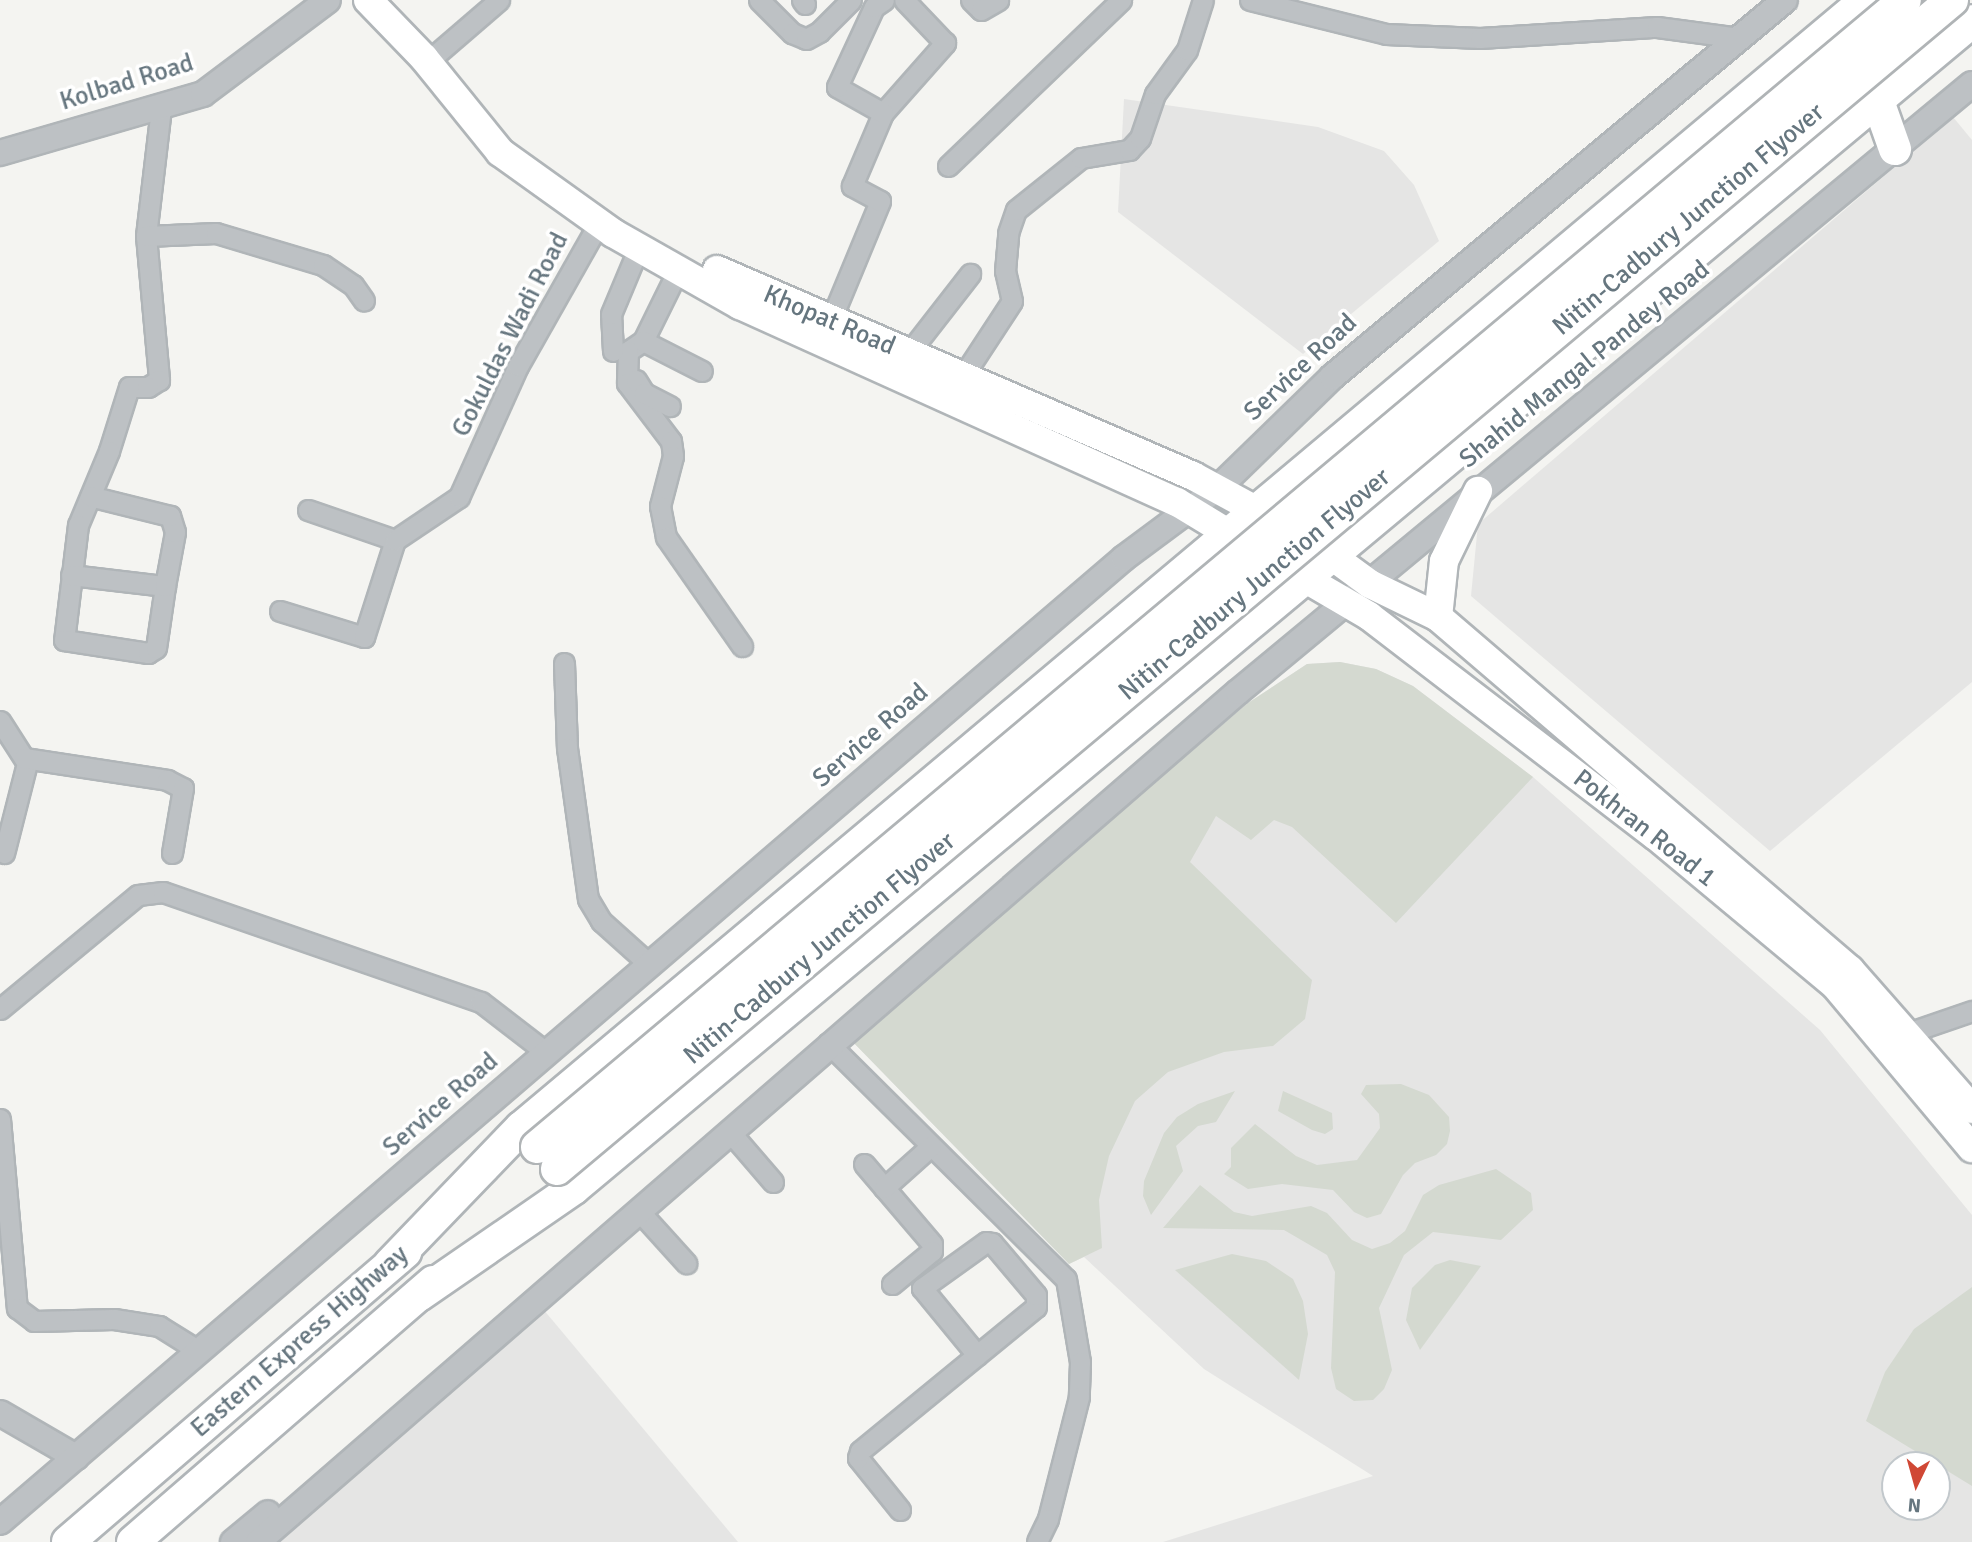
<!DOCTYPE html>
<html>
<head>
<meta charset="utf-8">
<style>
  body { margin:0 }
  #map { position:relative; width:1972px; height:1542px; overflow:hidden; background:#f4f4f1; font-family:Signika,sans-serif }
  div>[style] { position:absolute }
  .built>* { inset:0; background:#e5e5e4 }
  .green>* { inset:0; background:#d4d9d0 }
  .roads { filter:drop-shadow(2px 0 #b0b5b8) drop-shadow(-2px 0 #b0b5b8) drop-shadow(0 2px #b0b5b8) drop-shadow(0 -2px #b0b5b8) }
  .minor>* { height:19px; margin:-9.5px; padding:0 9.5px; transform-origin:9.5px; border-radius:9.5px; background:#bdc1c4 }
  .tertiary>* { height:24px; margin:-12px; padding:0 12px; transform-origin:12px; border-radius:12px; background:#bdc1c4 }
  .secondary>* { height:28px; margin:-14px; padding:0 14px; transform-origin:14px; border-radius:14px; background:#fff }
  .trunk>* { height:32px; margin:-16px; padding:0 16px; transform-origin:16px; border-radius:16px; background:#fff }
  .bridges { filter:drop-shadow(2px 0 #b0b4b6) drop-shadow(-2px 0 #b0b4b6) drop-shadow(0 2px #b0b4b6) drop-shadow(0 -2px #b0b4b6) }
  .trunk-bridge>* { height:32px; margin:-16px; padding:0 16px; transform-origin:16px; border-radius:16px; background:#fff }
  span { translate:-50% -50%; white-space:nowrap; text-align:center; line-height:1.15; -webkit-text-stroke:7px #fff; paint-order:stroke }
  .street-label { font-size:26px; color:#66767f }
  .north { position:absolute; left:1881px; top:1451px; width:70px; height:70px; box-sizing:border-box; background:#fff; border:2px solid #c2c8cc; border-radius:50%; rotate:185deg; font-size:19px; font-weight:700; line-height:28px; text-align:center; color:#66767f }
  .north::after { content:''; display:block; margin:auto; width:24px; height:32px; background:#d04835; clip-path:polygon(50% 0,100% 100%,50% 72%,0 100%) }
</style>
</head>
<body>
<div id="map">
  <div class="built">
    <i style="clip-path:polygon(1124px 99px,1318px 127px,1384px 151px,1414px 185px,1439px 241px,1303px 354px,1118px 212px)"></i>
    <i style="clip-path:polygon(1953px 117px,1972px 140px,1972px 682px,1770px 851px,1471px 596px,1478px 524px)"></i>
    <i style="clip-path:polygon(evenodd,1340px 662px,1376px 669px,1413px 686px,1533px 777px,1820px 1030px,1972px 1215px,1972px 1542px,1163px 1542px,1373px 1476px,1204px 1369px,1084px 1257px,1069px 1264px,851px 1040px,1248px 703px,1307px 664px,1340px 662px,1895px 1465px,1937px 1465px,1937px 1507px,1895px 1507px,1895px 1465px)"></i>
    <i style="clip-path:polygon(538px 1303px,738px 1542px,272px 1542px)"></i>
  </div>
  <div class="green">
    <i style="clip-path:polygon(1340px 662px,1376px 669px,1413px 686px,1533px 777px,1396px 923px,1292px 827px,1274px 820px,1251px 840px,1216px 816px,1190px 862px,1312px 980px,1305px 1019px,1273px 1046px,1224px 1052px,1168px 1072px,1135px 1101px,1109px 1156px,1099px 1200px,1102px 1248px,1069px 1264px,851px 1040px,1248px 703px,1307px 664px)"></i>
    <i style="clip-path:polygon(1401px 1084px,1429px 1095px,1449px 1117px,1450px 1131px,1447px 1144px,1436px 1155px,1415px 1163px,1403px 1175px,1381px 1214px,1367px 1218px,1354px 1212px,1333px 1190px,1282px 1184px,1248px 1189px,1224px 1174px,1231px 1167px,1231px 1148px,1255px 1124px,1296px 1156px,1317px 1165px,1357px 1160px,1380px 1128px,1379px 1114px,1361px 1094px,1366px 1085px)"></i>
    <i style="clip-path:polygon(1235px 1091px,1216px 1122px,1198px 1126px,1176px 1146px,1183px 1171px,1151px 1215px,1143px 1196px,1144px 1181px,1164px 1133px,1177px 1117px,1198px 1104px)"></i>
    <i style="clip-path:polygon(1283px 1091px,1332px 1113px,1333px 1129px,1325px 1134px,1312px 1130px,1278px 1111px)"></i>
    <i style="clip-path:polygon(1496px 1169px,1531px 1193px,1533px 1210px,1501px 1240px,1433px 1232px,1404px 1255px,1379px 1308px,1392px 1370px,1384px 1389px,1373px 1400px,1354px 1401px,1336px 1389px,1331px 1368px,1335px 1272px,1327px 1255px,1284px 1230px,1163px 1228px,1200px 1185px,1234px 1212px,1252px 1216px,1311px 1206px,1327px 1213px,1352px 1240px,1372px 1249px,1390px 1243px,1405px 1231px,1423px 1195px,1439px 1185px)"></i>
    <i style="clip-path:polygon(1232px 1254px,1266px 1261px,1293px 1279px,1303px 1301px,1308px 1334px,1299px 1380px,1175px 1270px)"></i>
    <i style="clip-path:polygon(1450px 1260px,1481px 1266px,1420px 1350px,1406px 1320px,1412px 1288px,1435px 1265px)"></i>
    <i style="clip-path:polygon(1972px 1287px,1972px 1486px,1866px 1421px,1885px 1372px,1914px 1329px)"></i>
  </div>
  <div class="roads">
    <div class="minor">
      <i style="left:759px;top:0;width:47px;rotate:45deg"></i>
      <i style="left:792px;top:33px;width:15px;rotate:23deg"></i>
      <i style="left:806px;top:39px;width:15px;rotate:-28deg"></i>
      <i style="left:819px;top:32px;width:45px;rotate:-45deg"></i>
      <i style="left:802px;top:0;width:5px;rotate:53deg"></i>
      <i style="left:971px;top:0;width:14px;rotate:45deg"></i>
      <i style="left:981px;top:10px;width:20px;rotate:-30deg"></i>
      <i style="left:1250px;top:0;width:140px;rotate:14deg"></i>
      <i style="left:1386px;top:34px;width:94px;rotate:2.4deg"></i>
      <i style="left:1480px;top:38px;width:177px;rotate:-3.6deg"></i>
      <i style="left:1657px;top:27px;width:83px;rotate:7.6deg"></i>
      <i style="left:427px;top:62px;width:95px;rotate:-40.7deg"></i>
      <i style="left:161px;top:108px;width:129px;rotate:96.7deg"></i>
      <i style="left:146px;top:236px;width:145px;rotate:84.8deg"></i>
      <i style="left:159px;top:380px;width:13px;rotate:148deg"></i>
      <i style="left:148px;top:387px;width:19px;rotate:180deg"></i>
      <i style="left:129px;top:387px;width:67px;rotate:107.4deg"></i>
      <i style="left:109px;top:451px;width:80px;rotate:112.7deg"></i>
      <i style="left:78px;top:525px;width:116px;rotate:96.9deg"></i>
      <i style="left:64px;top:640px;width:85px;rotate:8.8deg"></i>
      <i style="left:148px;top:653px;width:9px;rotate:-32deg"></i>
      <i style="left:156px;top:648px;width:63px;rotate:-81.7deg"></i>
      <i style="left:883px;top:113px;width:94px;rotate:-48.5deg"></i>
      <i style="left:945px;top:43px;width:59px;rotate:-133.6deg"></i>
      <i style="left:948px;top:166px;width:240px;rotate:-43.8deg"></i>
      <i style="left:146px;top:236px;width:70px;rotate:-2.5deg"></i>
      <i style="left:216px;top:233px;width:112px;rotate:16.7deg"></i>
      <i style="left:323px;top:265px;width:36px;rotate:34deg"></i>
      <i style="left:353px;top:285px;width:19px;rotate:55deg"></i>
      <i style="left:678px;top:270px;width:79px;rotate:116.2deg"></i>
      <i style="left:643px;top:341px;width:18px;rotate:146deg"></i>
      <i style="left:628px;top:351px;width:32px;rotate:92deg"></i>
      <i style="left:627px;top:383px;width:73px;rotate:52.8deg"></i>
      <i style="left:671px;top:441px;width:15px;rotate:82deg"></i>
      <i style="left:673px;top:456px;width:52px;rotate:104.6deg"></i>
      <i style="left:660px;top:506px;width:32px;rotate:79deg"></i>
      <i style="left:666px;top:537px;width:133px;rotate:55.1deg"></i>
      <i style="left:830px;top:322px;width:131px;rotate:-67.5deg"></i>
      <i style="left:880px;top:201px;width:32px;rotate:-152deg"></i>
      <i style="left:852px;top:186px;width:79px;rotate:-67deg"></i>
      <i style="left:883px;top:113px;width:53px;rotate:-150.5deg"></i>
      <i style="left:837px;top:87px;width:88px;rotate:-65.2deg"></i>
      <i style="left:874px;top:7px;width:12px;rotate:-35deg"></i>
      <i style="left:643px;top:341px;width:66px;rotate:27deg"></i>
      <i style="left:613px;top:351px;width:37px;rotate:-93deg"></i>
      <i style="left:611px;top:314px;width:73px;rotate:-67.3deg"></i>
      <i style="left:907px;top:355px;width:103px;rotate:-52.1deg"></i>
      <i style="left:961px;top:379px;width:93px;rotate:-56.8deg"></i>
      <i style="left:1012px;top:301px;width:31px;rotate:-103deg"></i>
      <i style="left:1005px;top:271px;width:38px;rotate:-85deg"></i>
      <i style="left:1008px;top:233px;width:24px;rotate:-71deg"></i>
      <i style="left:1016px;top:210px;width:83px;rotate:-38.7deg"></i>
      <i style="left:1081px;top:158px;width:49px;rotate:-9.5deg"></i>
      <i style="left:1129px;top:150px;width:16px;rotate:-47deg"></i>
      <i style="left:1140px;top:138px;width:46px;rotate:-71.2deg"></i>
      <i style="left:1155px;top:94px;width:54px;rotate:-54deg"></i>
      <i style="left:1187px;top:50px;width:52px;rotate:-72.3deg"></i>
      <i style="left:636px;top:380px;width:15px;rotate:58deg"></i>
      <i style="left:644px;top:393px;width:29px;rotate:27deg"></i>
      <i style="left:308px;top:510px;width:92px;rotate:19deg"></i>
      <i style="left:71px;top:575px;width:95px;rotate:6.7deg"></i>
      <i style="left:165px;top:586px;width:55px;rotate:-79.5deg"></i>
      <i style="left:175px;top:532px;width:17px;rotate:-107deg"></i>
      <i style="left:170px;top:516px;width:82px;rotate:-166deg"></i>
      <i style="left:280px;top:611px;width:88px;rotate:17.2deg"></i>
      <i style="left:364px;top:637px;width:102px;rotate:-72.3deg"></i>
      <i style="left:395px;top:540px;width:77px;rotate:-33.9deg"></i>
      <i style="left:459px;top:497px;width:144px;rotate:-65.8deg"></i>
      <i style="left:518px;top:366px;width:164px;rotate:-60.5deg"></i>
      <i style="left:564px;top:663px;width:85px;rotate:88deg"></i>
      <i style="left:567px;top:748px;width:152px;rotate:82.1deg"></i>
      <i style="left:588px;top:899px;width:26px;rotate:59deg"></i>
      <i style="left:601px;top:921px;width:66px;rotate:41.9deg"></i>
      <i style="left:0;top:721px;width:50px;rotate:57.3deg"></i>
      <i style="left:27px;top:763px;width:93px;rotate:104.3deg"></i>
      <i style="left:24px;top:758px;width:145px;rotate:8.7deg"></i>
      <i style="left:167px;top:780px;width:18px;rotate:27deg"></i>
      <i style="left:183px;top:788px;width:66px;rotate:99.6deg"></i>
      <i style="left:0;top:1009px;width:179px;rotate:-39.6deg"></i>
      <i style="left:138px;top:895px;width:25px;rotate:-7deg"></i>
      <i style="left:163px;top:892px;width:336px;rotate:19.1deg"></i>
      <i style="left:481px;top:1002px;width:83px;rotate:37.7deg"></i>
      <i style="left:1908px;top:1033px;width:68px;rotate:-19deg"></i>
      <i style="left:828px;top:1043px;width:335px;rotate:44.8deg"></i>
      <i style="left:1066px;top:1279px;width:84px;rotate:80.4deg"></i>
      <i style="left:1080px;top:1362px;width:35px;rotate:92deg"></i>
      <i style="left:1079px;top:1397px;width:126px;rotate:104.3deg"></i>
      <i style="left:1048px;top:1519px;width:25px;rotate:116deg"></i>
      <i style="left:0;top:1119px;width:190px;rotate:84.9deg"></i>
      <i style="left:17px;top:1308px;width:21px;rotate:37deg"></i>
      <i style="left:34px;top:1321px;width:80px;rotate:-1.4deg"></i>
      <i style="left:114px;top:1319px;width:46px;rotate:8.8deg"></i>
      <i style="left:159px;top:1326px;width:47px;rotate:32deg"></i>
      <i style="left:730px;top:1132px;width:66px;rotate:49.3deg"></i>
      <i style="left:864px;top:1164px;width:105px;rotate:49.6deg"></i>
      <i style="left:932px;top:1244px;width:7px;rotate:90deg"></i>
      <i style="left:932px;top:1251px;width:52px;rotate:140.5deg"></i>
      <i style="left:884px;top:1188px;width:63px;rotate:-41.8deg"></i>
      <i style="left:638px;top:1210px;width:72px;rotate:47.8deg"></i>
      <i style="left:900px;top:1510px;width:67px;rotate:-128.9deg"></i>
      <i style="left:858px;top:1458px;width:7px;rotate:-74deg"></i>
      <i style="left:860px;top:1451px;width:227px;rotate:-39.3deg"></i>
      <i style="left:1036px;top:1307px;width:12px;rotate:-90deg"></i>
      <i style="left:1036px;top:1295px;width:68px;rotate:-130.2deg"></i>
      <i style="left:992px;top:1243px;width:6px;rotate:-171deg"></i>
      <i style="left:986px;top:1242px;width:79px;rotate:144.3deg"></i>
      <i style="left:922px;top:1288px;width:87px;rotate:50.6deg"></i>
    </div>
    <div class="tertiary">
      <i style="left:0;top:153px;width:211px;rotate:-16.2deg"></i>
      <i style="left:203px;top:94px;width:156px;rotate:-36.9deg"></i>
      <i style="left:0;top:1413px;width:88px;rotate:30.1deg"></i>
      <i style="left:0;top:1522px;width:1481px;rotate:-40.62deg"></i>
      <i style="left:1124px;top:558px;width:116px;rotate:-36.6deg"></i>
      <i style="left:1217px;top:489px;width:161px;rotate:-44.2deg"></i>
      <i style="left:1332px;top:377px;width:589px;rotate:-39.77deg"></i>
      <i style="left:233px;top:1542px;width:45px;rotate:-39.6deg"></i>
      <i style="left:258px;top:1542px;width:1297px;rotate:-40.94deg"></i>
      <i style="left:1238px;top:692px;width:953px;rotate:-39.64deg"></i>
    </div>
    <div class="secondary">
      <i style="left:368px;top:0;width:81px;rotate:46deg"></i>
      <i style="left:424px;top:58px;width:121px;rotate:51deg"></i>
      <i style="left:500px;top:152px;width:139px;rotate:35.6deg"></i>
      <i style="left:613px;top:233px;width:146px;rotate:29.6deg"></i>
      <i style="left:740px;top:305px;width:479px;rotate:24.3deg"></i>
      <i style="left:1177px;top:502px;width:81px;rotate:31.3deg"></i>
      <i style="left:717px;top:270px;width:519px;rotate:23.4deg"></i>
      <i style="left:1193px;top:476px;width:94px;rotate:28.5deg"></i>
      <i style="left:1314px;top:543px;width:69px;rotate:36.2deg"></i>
      <i style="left:1370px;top:584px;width:76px;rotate:25.9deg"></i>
      <i style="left:1438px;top:617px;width:543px;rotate:40.59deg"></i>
      <i style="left:1850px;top:970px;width:185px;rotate:48.7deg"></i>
      <i style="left:1287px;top:568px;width:95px;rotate:30.3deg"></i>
      <i style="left:1369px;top:616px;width:362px;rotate:37.5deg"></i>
      <i style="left:1656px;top:836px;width:233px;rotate:39.8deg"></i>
      <i style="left:1835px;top:985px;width:213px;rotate:50deg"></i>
      <i style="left:1438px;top:617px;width:56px;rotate:-83.9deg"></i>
      <i style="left:1444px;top:561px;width:78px;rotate:-64.1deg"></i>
    </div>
    <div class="trunk">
      <i style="left:1878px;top:101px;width:51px;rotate:70.5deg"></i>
      <i style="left:390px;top:1264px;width:189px;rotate:-46.1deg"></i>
      <i style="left:521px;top:1128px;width:1755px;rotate:-39.99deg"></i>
      <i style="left:419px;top:1295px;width:188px;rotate:-34.6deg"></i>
      <i style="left:574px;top:1188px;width:1821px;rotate:-39.85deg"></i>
      <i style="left:68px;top:1542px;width:445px;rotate:-40.7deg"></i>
      <i style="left:133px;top:1542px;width:397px;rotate:-40.9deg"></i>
    </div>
  </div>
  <div class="bridges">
    <div class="trunk-bridge">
      <i style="left:537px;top:1147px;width:1785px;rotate:-39.98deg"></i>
      <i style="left:557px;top:1169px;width:1820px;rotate:-39.96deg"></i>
    </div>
  </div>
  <div class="street-label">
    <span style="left:127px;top:83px;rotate:-17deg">Kolbad Road</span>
    <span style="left:1689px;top:220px;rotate:-40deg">Nitin-Cadbury Junction Flyover</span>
    <span style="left:829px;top:321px;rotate:23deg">Khopat Road</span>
    <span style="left:511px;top:335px;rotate:-63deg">Gokuldas Wadi Road</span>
    <span style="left:1585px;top:365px;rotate:-39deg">Shahid Mangal Pandey Road</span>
    <span style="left:1301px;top:368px;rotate:-43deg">Service Road</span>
    <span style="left:1255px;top:585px;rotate:-40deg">Nitin-Cadbury Junction Flyover</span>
    <span style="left:871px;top:736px;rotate:-41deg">Service Road</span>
    <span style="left:1644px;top:829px;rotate:38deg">Pokhran Road 1</span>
    <span style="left:820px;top:949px;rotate:-40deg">Nitin-Cadbury Junction Flyover</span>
    <span style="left:441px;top:1105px;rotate:-41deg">Service Road</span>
    <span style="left:300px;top:1342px;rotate:-41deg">Eastern Express Highway</span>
  </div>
  <div class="north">N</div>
</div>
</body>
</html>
